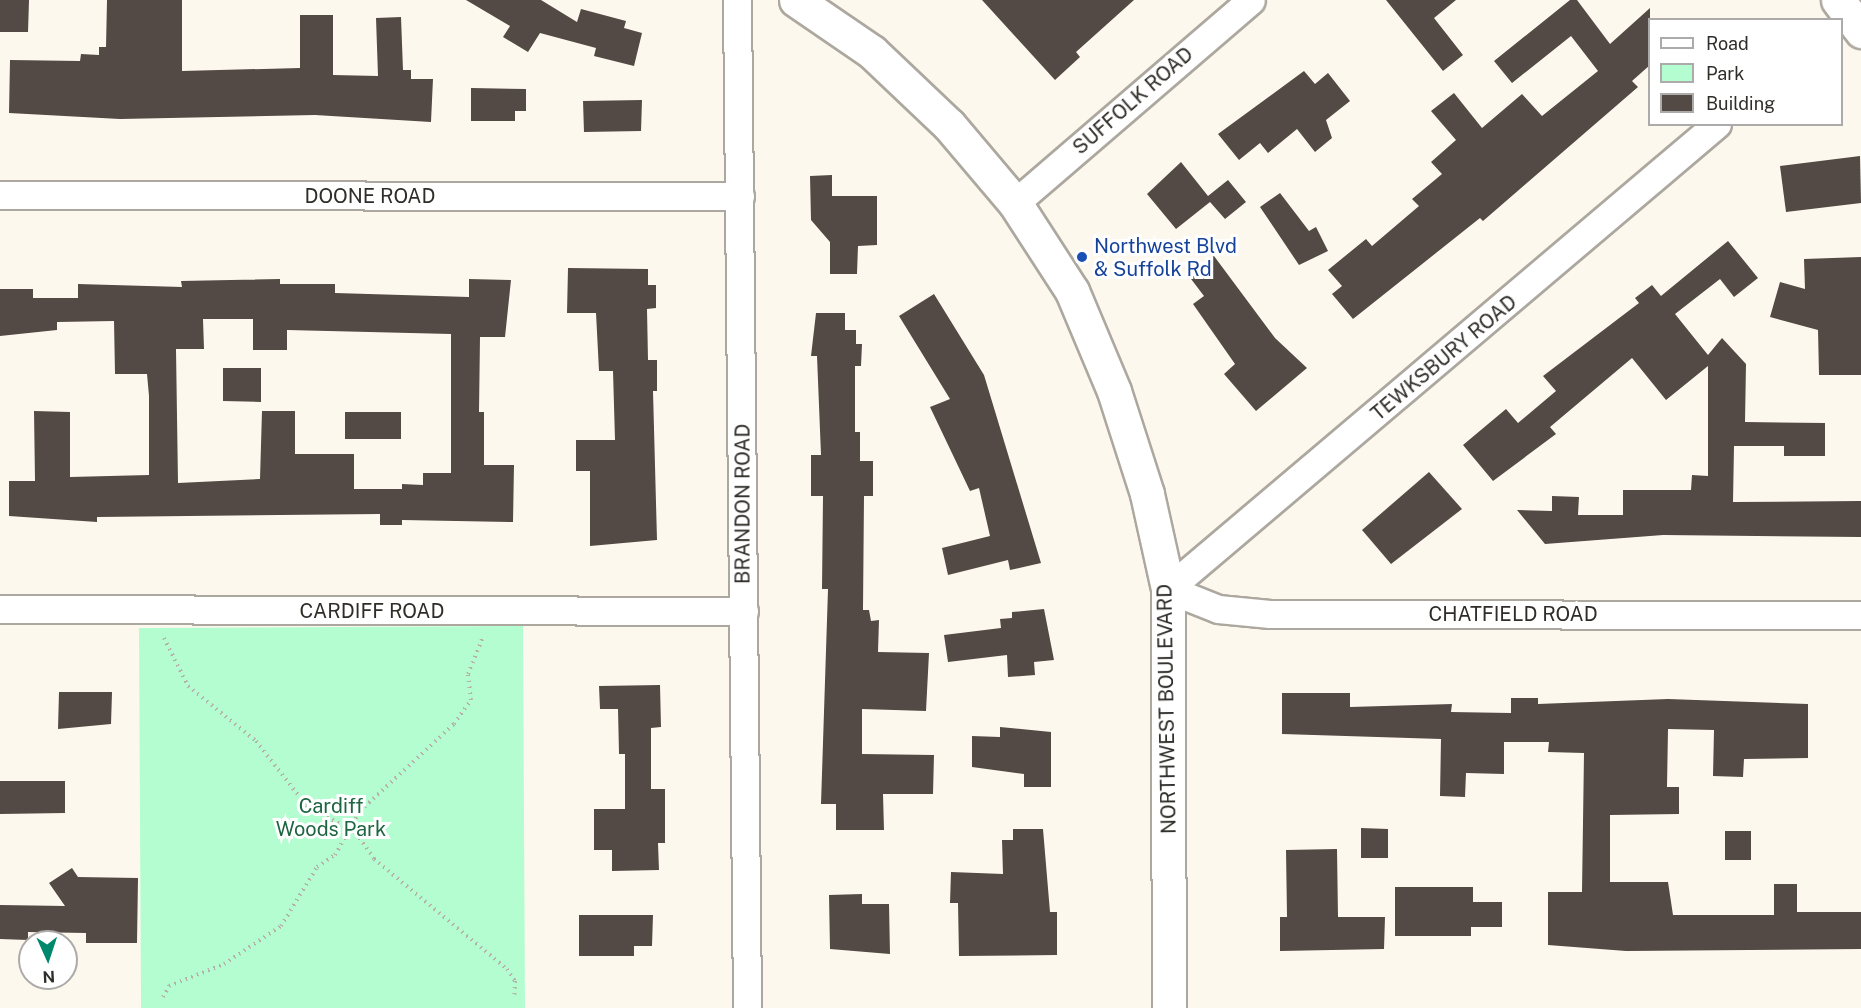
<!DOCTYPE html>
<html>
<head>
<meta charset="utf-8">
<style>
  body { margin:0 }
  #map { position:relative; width:1861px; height:1008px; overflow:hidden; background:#fdf8ee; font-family:"Public Sans",sans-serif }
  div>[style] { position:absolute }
  .green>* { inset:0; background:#b4fdd0 }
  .building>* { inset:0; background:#534945 }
  .path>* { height:4px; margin-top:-2px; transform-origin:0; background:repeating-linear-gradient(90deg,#b5b1a9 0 1.5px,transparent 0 6px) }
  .roads { filter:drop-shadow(2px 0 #ada89f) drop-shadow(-2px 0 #ada89f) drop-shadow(0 2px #ada89f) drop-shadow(0 -2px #ada89f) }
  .street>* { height:27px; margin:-13.5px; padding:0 13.5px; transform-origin:13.5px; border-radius:13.5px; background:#fff }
  .secondary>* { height:33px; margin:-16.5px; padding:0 16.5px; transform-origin:16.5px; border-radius:16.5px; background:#fff }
  .dots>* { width:16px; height:16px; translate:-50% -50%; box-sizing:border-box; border:3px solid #fff; border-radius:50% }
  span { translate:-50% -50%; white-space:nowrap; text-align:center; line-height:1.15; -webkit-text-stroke:6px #fff; paint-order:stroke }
  .street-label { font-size:20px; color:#2f2d29 }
  .transit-label { font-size:20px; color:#164399 }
  .left { translate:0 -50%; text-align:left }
  .park-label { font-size:20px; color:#1e6641 }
  .legend { position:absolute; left:1648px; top:18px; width:195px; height:108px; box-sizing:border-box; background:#fff; border:2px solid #acaba9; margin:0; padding:8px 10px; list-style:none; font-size:18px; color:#2f2d29 }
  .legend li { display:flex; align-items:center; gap:12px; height:30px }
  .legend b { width:30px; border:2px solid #acaba9 }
  .north { position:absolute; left:18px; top:930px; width:60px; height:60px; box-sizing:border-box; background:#fff; border:2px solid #acaba9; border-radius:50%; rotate:177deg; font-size:16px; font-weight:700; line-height:24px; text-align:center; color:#2f2d29 }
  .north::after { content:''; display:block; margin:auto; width:21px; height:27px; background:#00886d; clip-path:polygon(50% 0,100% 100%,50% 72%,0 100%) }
</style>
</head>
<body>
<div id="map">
  <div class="green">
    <i style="clip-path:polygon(523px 626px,525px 1008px,141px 1008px,139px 628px)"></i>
  </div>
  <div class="building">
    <i style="clip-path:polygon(0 0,29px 0,28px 32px,0 32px)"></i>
    <i style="clip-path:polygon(107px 0,182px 0,182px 71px,300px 68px,300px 15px,333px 15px,333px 75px,378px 76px,376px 18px,401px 17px,403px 70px,411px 70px,411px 79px,433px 79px,431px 122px,315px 115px,120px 119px,9px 113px,10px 60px,80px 61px,81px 54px,99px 55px,99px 47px,106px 47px)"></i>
    <i style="clip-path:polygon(466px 0,541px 0,577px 22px,581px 9px,626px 21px,624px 28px,642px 33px,634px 66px,594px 56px,596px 48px,540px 33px,528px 52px,503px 37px,510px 26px)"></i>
    <i style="clip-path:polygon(982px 0,1134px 0,1076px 52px,1080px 57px,1055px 80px)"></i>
    <i style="clip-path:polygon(1386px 0,1456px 0,1434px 18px,1463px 55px,1443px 71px)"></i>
    <i style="clip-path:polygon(1570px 0,1577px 0,1610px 44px,1650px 8px,1650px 65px,1632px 81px,1638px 87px,1483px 221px,1480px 218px,1353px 319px,1332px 294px,1342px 286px,1328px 270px,1366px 239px,1372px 246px,1419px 206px,1412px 199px,1442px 174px,1431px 162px,1456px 140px,1431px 111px,1454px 93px,1482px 128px,1522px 94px,1542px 116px,1598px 71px,1571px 36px,1512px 83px,1494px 61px)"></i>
    <i style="clip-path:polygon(1304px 71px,1315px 84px,1328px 73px,1350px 101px,1326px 120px,1332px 138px,1315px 152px,1297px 129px,1268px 153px,1260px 143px,1239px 160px,1218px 134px)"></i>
    <i style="clip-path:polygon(471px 88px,526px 89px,526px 111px,515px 111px,515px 121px,471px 121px)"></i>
    <i style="clip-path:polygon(642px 100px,641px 131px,584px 132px,583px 101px)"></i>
    <i style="clip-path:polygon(1860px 156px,1861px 203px,1786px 212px,1780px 166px)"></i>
    <i style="clip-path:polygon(1181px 162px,1208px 196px,1228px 180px,1246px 202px,1225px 219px,1210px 202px,1176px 229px,1147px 194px)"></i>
    <i style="clip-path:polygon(832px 175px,832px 196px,877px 196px,877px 245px,858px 246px,857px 274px,830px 274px,830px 242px,811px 220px,810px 176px)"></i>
    <i style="clip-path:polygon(1280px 193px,1309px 231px,1316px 227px,1328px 251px,1299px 265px,1260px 207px)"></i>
    <i style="clip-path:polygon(1728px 241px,1758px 278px,1734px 297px,1720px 279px,1675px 314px,1708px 355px,1722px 338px,1746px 364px,1745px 422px,1825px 423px,1825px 456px,1784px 456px,1784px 446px,1734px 446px,1733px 502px,1861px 501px,1861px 537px,1663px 535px,1545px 544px,1517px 510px,1552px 511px,1552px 496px,1579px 497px,1578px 515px,1623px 515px,1623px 490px,1691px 490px,1692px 475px,1708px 476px,1708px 366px,1666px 400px,1632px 358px,1550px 427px,1556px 434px,1493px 481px,1463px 445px,1506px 409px,1518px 423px,1556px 391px,1543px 376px,1639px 303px,1635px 298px,1652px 285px,1661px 296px)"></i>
    <i style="clip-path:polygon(1214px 256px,1275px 338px,1307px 368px,1256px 411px,1224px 374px,1235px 364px,1193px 304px,1204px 296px,1188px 275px)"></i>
    <i style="clip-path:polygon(1861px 257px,1861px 375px,1819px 375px,1818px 330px,1770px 317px,1780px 282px,1805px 289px,1804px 259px)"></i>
    <i style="clip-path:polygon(568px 268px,648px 269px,648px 285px,656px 285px,656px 308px,647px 309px,648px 360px,657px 360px,657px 391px,653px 391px,657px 540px,590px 546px,590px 471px,576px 471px,576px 440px,615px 440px,613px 371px,599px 371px,596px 313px,567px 313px)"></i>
    <i style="clip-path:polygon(evenodd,280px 279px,280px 284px,335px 284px,335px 293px,469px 297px,469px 279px,511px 280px,505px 337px,480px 337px,479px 412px,484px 412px,484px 465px,514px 465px,513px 522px,402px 520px,402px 525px,380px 525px,380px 514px,97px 517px,97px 522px,9px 516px,9px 481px,35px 481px,34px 411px,70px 412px,70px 477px,149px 475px,149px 396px,147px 374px,115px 374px,114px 321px,57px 322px,57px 330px,0 336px,0 289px,33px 289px,33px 298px,78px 298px,78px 284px,182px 287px,181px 281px,280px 279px,203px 319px,253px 319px,253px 350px,287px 350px,287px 330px,451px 334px,451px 473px,423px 473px,423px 485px,402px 484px,402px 489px,354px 489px,354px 454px,295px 454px,295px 411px,262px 411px,260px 479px,178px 483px,176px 349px,204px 349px,203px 319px)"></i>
    <i style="clip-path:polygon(934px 294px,984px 375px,1041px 563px,1010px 570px,1008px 560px,948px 575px,942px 548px,990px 536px,979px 488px,970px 491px,930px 407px,950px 399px,899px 316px)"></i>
    <i style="clip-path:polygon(816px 313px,845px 313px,845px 330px,856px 330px,856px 344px,862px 344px,861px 366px,855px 366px,855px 432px,860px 432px,860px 461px,873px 461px,873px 496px,864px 496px,863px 610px,869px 610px,871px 621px,879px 620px,878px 652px,929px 653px,926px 711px,862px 709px,862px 754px,934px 755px,933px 794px,883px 794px,884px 830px,836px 830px,836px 804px,821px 804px,828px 589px,822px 589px,823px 496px,811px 496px,811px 455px,821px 455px,817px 356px,811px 356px)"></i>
    <i style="clip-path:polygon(223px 368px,261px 368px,261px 402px,223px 401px)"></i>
    <i style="clip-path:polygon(345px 412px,401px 412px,401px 439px,345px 439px)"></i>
    <i style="clip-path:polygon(1429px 472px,1462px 509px,1391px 564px,1362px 530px)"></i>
    <i style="clip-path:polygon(1044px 609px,1054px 660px,1034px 662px,1035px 675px,1008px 677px,1007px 655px,948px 662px,944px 635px,1001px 628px,1000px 619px,1012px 618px,1012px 612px)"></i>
    <i style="clip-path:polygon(660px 685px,661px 727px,651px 728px,651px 789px,665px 789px,665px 843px,658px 843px,659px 870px,612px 871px,612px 850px,594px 850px,594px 809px,625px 809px,625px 754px,619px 754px,618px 709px,600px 709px,599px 686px)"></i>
    <i style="clip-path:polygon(59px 692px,112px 692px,111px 724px,58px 729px)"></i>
    <i style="clip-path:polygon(1282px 693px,1350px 693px,1350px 707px,1452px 704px,1451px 712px,1511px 713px,1511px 698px,1538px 698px,1538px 704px,1668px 699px,1808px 704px,1808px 758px,1744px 759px,1743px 777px,1713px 776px,1714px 730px,1668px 729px,1667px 787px,1679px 787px,1679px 814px,1610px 815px,1610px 882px,1668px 882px,1673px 915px,1774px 915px,1774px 884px,1797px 884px,1797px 912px,1861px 912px,1861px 949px,1626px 951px,1548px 945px,1548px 892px,1582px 892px,1584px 753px,1548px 752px,1549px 742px,1504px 742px,1504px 774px,1466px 773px,1465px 797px,1440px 796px,1441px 739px,1282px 734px)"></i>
    <i style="clip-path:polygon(1000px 727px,1051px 732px,1051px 787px,1024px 787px,1024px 774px,972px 767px,972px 736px,1000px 737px)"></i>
    <i style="clip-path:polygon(0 781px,65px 781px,65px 813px,0 814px)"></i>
    <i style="clip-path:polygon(1361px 828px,1388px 829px,1388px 858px,1361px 858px)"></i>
    <i style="clip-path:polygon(1013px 829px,1043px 829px,1050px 912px,1057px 912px,1057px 955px,959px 956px,958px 903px,950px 903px,951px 872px,1003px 874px,1002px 840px,1013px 840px)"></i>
    <i style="clip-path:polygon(1725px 831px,1751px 831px,1751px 860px,1725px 860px)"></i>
    <i style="clip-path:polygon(1337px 849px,1338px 917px,1385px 917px,1384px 949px,1280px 951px,1280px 917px,1287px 917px,1286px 850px)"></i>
    <i style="clip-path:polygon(72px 868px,78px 877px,138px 878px,137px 943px,86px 943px,86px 933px,28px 932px,28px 940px,0 939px,0 905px,65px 906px,49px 883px)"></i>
    <i style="clip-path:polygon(1395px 887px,1473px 887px,1473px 902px,1502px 902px,1502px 927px,1471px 927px,1471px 936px,1395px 936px)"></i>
    <i style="clip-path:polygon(862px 894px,862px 904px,889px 904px,890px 954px,830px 949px,829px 895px)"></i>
    <i style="clip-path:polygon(579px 915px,653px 915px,652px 946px,634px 946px,634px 956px,579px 956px)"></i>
  </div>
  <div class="path">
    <i style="left:164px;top:638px;width:54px;rotate:63.4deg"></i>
    <i style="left:188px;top:686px;width:87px;rotate:39deg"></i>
    <i style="left:256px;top:741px;width:81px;rotate:52deg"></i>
    <i style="left:306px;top:805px;width:57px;rotate:29.2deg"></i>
    <i style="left:356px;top:833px;width:32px;rotate:55deg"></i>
    <i style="left:374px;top:859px;width:173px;rotate:39.6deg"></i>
    <i style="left:507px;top:969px;width:14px;rotate:56deg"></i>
    <i style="left:515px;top:981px;width:18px;rotate:93deg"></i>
    <i style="left:163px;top:997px;width:13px;rotate:-61deg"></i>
    <i style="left:169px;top:986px;width:59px;rotate:-21.8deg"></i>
    <i style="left:224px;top:964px;width:69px;rotate:-33.7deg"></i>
    <i style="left:281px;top:926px;width:69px;rotate:-58.6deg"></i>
    <i style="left:317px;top:867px;width:22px;rotate:-34deg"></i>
    <i style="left:335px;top:855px;width:51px;rotate:-60.4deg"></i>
    <i style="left:360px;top:811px;width:128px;rotate:-42.8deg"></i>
    <i style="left:454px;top:724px;width:29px;rotate:-55deg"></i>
    <i style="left:471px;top:700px;width:26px;rotate:-97deg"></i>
    <i style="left:468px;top:674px;width:38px;rotate:-68deg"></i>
  </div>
  <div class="roads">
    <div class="street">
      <i style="left:737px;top:0;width:1008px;rotate:89.43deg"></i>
      <i style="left:1717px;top:124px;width:719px;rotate:139.74deg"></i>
      <i style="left:1168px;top:589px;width:54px;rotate:21.8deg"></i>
      <i style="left:1218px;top:609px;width:52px;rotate:5.5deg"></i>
      <i style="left:1270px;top:614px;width:591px;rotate:0.1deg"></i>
      <i style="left:0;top:195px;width:740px;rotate:0.08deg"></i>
      <i style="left:1015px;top:203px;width:311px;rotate:-40.7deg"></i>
      <i style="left:0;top:609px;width:744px;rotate:0.15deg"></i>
    </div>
    <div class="secondary">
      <i style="left:796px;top:0;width:92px;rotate:34.4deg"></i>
      <i style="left:872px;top:52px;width:106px;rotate:43.5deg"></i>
      <i style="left:949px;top:125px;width:102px;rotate:49.8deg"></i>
      <i style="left:1015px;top:203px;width:105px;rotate:57.1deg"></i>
      <i style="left:1072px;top:291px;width:108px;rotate:67.2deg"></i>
      <i style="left:1114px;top:391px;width:108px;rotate:72.2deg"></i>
      <i style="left:1147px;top:494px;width:97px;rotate:77.5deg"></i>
      <i style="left:1168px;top:589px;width:419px;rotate:89.9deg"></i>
      <i style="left:1838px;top:0;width:39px;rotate:53deg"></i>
    </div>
  </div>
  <div class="dots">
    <i style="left:1082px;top:257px;background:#1a4fb4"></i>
  </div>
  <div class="street-label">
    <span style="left:1133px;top:101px;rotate:-41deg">SUFFOLK ROAD</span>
    <span style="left:370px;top:196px">DOONE ROAD</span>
    <span style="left:1444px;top:358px;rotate:-40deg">TEWKSBURY ROAD</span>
    <span style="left:743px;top:504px;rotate:-90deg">BRANDON ROAD</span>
    <span style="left:372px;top:611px">CARDIFF ROAD</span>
    <span style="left:1513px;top:614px">CHATFIELD ROAD</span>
    <span style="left:1167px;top:709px;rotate:-91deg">NORTHWEST BOULEVARD</span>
  </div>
  <div class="transit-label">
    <span class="left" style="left:1094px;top:258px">Northwest Blvd<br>&amp; Suffolk Rd</span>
  </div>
  <div class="park-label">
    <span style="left:331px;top:818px">Cardiff<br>Woods Park</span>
  </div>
  <ul class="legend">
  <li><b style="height:8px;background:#fff"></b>Road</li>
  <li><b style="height:16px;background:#b4fdd0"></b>Park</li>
  <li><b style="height:16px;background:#534945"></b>Building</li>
  </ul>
  <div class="north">N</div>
</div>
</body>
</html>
